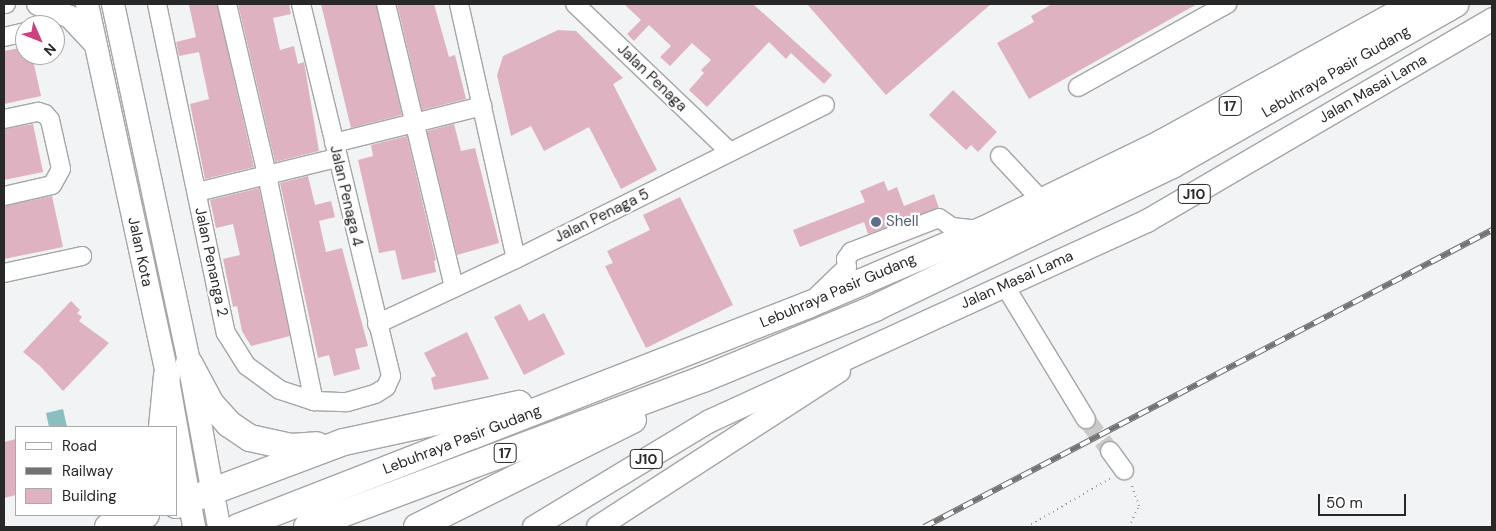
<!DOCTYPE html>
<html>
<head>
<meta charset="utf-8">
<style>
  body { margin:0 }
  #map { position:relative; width:1496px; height:531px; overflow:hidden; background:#f2f3f4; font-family:"DM Sans",sans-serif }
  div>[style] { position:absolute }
  .water>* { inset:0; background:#8abec0 }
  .building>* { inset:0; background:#deb2c1 }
  .minor-tunnel>* { height:18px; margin-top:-9px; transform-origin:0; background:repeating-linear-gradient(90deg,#cacacb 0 18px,transparent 0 27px) }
  .path>* { height:2px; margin-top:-1px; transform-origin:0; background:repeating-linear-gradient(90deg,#959697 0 1px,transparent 0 5px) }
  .roads { filter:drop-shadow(1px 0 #a4a5a6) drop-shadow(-1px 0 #a4a5a6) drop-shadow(0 1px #a4a5a6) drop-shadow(0 -1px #a4a5a6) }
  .minor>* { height:18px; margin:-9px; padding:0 9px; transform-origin:9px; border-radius:9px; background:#fff }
  .major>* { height:22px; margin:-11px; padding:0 11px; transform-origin:11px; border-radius:11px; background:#fff }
  .highway>* { height:26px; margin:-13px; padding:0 13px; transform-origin:13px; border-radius:13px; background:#fff }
  .rail>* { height:5.5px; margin-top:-2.75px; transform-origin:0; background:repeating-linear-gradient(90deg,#fff 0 11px,#737374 0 22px); box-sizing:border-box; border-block:1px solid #737374 }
  .dots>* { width:14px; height:14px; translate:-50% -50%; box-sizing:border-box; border:2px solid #fff; border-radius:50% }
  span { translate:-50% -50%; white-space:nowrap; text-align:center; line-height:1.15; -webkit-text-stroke:4.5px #fff; paint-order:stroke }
  .shield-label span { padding:1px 4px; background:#fff; border:1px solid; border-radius:4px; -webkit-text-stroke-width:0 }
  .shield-label { font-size:14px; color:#282828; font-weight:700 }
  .street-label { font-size:15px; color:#282828 }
  .service-label { font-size:15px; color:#4e5e75 }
  .left { translate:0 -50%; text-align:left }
  .frame { position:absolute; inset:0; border:5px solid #282828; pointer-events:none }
  .legend { position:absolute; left:15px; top:426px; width:162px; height:90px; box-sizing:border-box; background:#fff; border:1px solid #a9a9a9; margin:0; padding:6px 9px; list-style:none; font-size:15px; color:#282828 }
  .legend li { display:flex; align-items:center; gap:10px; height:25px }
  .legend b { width:25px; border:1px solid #a9a9a9 }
  .north { position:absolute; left:15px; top:15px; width:50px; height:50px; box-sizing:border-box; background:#fff; border:1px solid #a9a9a9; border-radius:50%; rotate:134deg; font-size:14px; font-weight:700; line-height:20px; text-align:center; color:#282828 }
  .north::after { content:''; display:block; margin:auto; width:18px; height:22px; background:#cc427c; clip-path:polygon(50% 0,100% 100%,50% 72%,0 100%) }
  .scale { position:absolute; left:1318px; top:494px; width:88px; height:22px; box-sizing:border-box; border:2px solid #282828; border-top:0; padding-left:6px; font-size:15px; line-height:18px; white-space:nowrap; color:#282828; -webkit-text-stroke:4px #fff; paint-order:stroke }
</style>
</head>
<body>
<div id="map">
  <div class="water">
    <i style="clip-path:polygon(63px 409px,67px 427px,49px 427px,46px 413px)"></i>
  </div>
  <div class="building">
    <i style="clip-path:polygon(217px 4px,254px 167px,205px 179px,190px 104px,209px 99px,199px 52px,179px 56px,176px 42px,196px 37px,189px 5px)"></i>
    <i style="clip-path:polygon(238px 4px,289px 4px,291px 14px,273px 18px,280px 50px,294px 46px,298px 64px,304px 62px,319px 151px,275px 162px)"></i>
    <i style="clip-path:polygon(321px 4px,376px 4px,402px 115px,351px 128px)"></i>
    <i style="clip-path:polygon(397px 4px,434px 4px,449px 57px,455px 55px,466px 99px,422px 110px)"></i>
    <i style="clip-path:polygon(624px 4px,753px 4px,832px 75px,824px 84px,791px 53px,786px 59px,769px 42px,707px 107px,689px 90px,704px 73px,701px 70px,711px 60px,692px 43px,670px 66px,660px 57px,671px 46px,649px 25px,634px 41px,627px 34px,641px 20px)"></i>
    <i style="clip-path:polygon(807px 4px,991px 4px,886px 95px)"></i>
    <i style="clip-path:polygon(1052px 4px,1197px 4px,1029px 99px,997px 43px,1034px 22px,1031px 16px)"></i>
    <i style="clip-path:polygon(558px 30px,576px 31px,623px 78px,613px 84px,657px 170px,621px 189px,589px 127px,544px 151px,531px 126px,511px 136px,497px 75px,503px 56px)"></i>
    <i style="clip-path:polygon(25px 47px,25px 55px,32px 55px,41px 96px,4px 104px,4px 51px)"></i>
    <i style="clip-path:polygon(953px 90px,997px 132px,978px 152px,971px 145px,966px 150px,929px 115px)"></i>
    <i style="clip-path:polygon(33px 124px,43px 172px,4px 180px,4px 129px)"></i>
    <i style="clip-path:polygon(454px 124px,461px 151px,475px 148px,499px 243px,457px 255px,427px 131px)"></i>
    <i style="clip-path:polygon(407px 136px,436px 260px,434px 261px,436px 272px,402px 280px,395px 250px,379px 253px,358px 160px,373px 156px,371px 145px)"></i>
    <i style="clip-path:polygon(308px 176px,315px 205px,331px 201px,335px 217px,319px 221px,326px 252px,342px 248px,368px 346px,355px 349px,360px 369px,334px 376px,329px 355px,318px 358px,280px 183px)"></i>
    <i style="clip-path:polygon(884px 181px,888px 191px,897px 187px,904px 206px,934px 194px,939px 208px,868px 234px,864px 222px,800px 247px,793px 230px,865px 202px,860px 191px)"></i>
    <i style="clip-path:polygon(259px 188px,290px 336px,251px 346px,242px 331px,237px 306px,233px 307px,223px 259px,240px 255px,233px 224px,216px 228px,210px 200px)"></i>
    <i style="clip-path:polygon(52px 196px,63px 247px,4px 259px,4px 206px)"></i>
    <i style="clip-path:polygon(680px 197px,733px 305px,646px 348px,605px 266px,613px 263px,607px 251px,650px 230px,643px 215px)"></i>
    <i style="clip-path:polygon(71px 301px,80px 310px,77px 313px,82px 317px,79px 321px,109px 343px,63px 391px,40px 366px,23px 352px)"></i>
    <i style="clip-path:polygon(520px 304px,529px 321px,544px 313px,565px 354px,524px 375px,494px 317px)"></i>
    <i style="clip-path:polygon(467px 332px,489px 379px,434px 390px,431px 378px,436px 376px,424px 353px)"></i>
    <i style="clip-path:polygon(16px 439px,16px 495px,4px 498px,4px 442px)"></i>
  </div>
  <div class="minor-tunnel">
    <i style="left:1086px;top:419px;width:40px;rotate:53deg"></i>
  </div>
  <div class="path">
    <i style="left:1027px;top:527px;width:97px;rotate:-30.3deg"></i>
    <i style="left:1129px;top:527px;width:23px;rotate:-65deg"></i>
    <i style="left:1139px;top:506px;width:24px;rotate:-109deg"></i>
  </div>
  <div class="roads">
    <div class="minor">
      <i style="left:4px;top:4px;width:2px"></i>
      <i style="left:157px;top:4px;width:336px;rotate:78.2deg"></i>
      <i style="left:226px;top:333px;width:39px;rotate:58deg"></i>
      <i style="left:247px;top:366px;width:41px;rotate:36deg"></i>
      <i style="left:280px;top:390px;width:36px;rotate:18deg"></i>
      <i style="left:314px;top:401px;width:33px;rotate:2deg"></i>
      <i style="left:347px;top:402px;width:29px;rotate:-16deg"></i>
      <i style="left:375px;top:394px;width:13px;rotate:-32deg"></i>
      <i style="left:386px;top:387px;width:12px;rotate:-66deg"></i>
      <i style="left:391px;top:376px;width:383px;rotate:-103.6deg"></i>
      <i style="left:227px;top:4px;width:176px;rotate:76.8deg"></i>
      <i style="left:267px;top:175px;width:231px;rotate:78.3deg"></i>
      <i style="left:386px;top:4px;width:292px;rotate:76.5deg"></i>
      <i style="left:459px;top:4px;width:261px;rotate:77.4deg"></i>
      <i style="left:575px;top:4px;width:214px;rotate:43.7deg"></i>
      <i style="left:4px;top:37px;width:22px;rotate:-13deg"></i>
      <i style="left:1078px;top:87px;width:171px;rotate:-29.1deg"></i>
      <i style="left:4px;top:119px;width:35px;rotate:-12deg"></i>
      <i style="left:38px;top:112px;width:7px;rotate:16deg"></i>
      <i style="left:45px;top:114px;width:8px;rotate:50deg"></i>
      <i style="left:50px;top:120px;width:50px;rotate:77.3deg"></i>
      <i style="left:61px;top:169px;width:18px;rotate:119deg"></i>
      <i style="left:52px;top:185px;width:49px;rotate:167.1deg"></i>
      <i style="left:334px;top:143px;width:153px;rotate:-14deg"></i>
      <i style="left:1000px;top:156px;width:62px;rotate:47deg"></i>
      <i style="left:197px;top:192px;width:144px;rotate:-13.7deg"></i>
      <i style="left:4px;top:273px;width:80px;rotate:-12.3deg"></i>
      <i style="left:1005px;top:286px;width:156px;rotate:58.7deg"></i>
      <i style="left:818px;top:295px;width:40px;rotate:-44deg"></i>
      <i style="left:847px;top:267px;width:8px;rotate:-97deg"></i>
      <i style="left:846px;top:259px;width:9px;rotate:-54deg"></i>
      <i style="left:851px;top:252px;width:94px;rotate:-21.1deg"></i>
      <i style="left:939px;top:218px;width:16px;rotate:35deg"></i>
      <i style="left:952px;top:227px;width:28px;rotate:6deg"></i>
      <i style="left:377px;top:324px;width:153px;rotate:-25.1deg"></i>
      <i style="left:516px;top:259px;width:345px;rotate:-26.5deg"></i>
      <i style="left:1110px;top:451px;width:24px;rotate:54deg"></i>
    </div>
    <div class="major">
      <i style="left:38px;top:4px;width:35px;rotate:22deg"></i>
      <i style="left:70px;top:17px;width:35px;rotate:47deg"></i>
      <i style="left:87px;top:4px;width:380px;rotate:77.8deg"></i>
      <i style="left:167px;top:375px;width:154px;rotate:79.9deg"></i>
      <i style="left:113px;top:4px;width:367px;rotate:78deg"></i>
      <i style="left:189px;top:363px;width:167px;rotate:79.6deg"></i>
      <i style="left:534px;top:527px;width:205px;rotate:-31.1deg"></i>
      <i style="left:710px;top:421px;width:481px;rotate:-24.6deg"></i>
      <i style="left:1147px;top:221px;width:400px;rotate:-30.3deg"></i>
      <i style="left:598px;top:527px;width:287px;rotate:-32.9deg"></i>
    </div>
    <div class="highway">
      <i style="left:189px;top:363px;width:47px;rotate:61.8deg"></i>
      <i style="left:211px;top:404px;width:27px;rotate:48deg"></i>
      <i style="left:229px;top:424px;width:25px;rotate:34deg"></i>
      <i style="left:250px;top:438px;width:42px;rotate:12.4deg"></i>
      <i style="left:291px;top:447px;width:26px;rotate:-4deg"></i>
      <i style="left:162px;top:427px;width:52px;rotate:-84.5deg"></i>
      <i style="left:176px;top:505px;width:179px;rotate:-20.6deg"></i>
      <i style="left:344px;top:442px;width:179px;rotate:-12.3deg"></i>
      <i style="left:108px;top:527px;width:40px;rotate:-18deg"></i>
      <i style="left:238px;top:527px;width:612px;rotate:-21.28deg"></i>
      <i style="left:808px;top:305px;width:190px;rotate:-23.2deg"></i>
      <i style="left:983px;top:230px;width:199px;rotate:-25.9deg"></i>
      <i style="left:1162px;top:143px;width:289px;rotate:-28.8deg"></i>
      <i style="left:307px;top:527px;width:423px;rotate:-20.5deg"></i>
      <i style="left:703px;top:379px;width:186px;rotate:-22.4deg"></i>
      <i style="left:875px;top:308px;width:330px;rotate:-25.7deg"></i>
      <i style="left:1172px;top:165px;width:326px;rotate:-29.6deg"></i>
      <i style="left:417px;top:527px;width:241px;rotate:-26.4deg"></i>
    </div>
  </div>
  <div class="rail">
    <i style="left:924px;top:527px;width:641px;rotate:-27.6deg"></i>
  </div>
  <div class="dots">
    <i style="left:876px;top:222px;background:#5c6f8a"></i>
  </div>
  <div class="shield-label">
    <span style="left:1230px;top:106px">17</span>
    <span style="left:1194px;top:194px">J10</span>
    <span style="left:505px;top:453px">17</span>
    <span style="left:646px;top:459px">J10</span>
  </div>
  <div class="street-label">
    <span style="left:1336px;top:72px;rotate:-30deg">Lebuhraya Pasir Gudang</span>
    <span style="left:652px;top:78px;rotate:44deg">Jalan Penaga</span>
    <span style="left:1373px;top:89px;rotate:-30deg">Jalan Masai Lama</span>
    <span style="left:346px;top:196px;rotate:77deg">Jalan Penaga 4</span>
    <span style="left:602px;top:216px;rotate:-26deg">Jalan Penaga 5</span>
    <span style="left:140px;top:252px;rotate:78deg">Jalan Kota</span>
    <span style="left:211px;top:262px;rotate:78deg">Jalan Penanga 2</span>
    <span style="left:1017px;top:280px;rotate:-24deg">Jalan Masai Lama</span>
    <span style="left:838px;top:291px;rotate:-23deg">Lebuhraya Pasir Gudang</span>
    <span style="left:462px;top:440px;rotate:-21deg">Lebuhraya Pasir Gudang</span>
  </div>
  <div class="service-label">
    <span class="left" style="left:886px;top:222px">Shell</span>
  </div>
  <div class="frame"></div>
  <ul class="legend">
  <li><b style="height:6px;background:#fff"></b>Road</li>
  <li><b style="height:6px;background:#737374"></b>Railway</li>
  <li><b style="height:14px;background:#deb2c1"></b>Building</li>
  </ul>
  <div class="north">N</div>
  <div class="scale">50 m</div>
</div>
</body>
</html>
